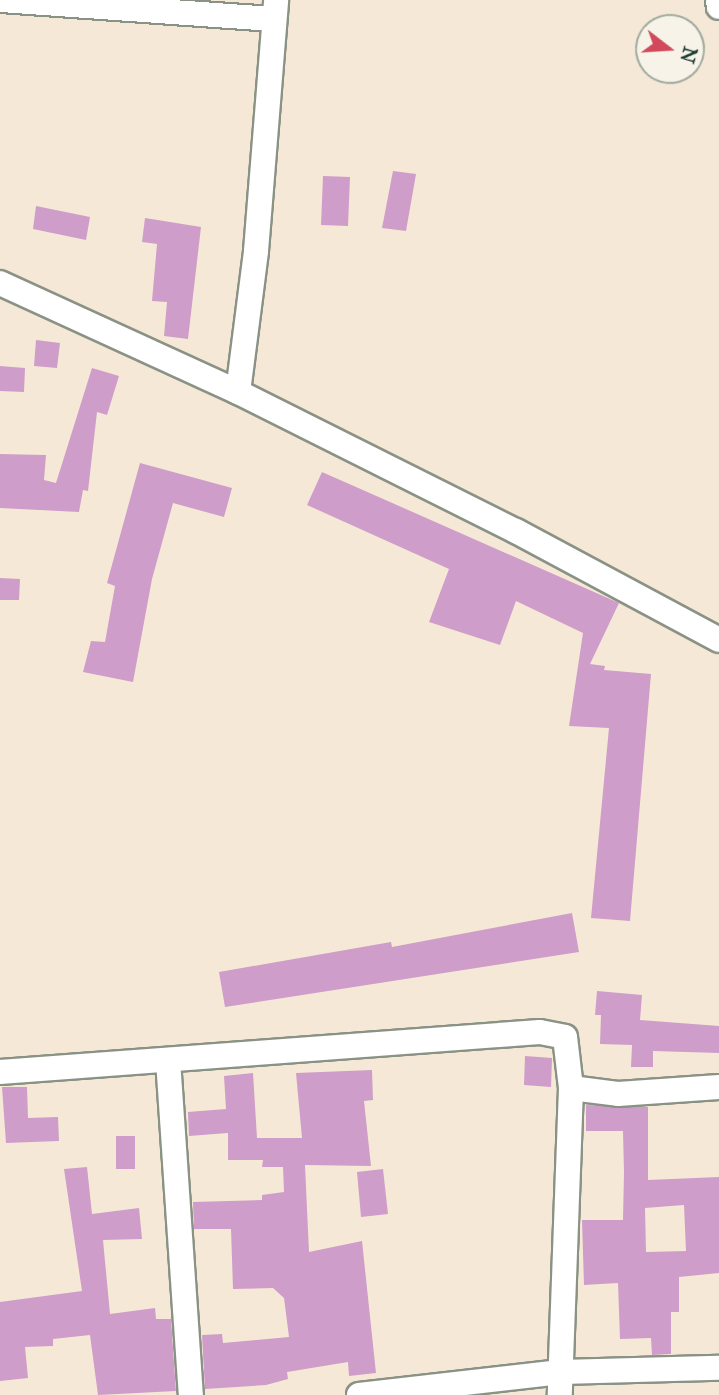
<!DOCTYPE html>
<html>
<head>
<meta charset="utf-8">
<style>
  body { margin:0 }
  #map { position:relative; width:719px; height:1395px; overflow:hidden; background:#f6e8d6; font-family:"IM FELL Great Primer",serif }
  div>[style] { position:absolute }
  .building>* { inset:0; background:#ce9dc9 }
  .roads { filter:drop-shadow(2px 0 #8a9285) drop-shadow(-2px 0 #8a9285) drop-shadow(0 2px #8a9285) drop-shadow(0 -2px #8a9285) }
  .street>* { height:24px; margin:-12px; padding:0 12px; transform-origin:12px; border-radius:12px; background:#fff }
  span { translate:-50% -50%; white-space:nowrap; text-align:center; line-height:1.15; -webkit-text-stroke:6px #f7f3e8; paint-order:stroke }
  .north { position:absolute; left:635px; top:14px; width:70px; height:70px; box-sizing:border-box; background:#f7f3e8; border:2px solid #a1aaa0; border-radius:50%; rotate:107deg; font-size:19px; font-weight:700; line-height:28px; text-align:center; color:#1f3d34 }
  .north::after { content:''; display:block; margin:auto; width:24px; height:32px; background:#d1495b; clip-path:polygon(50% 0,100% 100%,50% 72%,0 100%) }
</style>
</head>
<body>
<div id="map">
  <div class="building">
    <i style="clip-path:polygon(393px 171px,416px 174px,406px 231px,382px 228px)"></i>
    <i style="clip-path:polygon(323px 176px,350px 177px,348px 226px,321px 225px)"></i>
    <i style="clip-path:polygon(36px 206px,90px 217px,86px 240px,33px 229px)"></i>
    <i style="clip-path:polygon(145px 218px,201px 227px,188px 339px,164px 336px,167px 302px,152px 301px,157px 244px,142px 242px)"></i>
    <i style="clip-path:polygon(36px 340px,60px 343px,57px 368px,34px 366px)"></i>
    <i style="clip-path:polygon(0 366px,25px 368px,24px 392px,0 391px)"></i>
    <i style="clip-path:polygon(92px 368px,119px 376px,107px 415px,97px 412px,88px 491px,83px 490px,79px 512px,0 508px,0 454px,46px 455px,44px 480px,56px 483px)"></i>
    <i style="clip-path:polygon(140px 463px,232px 488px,224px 517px,173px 503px,152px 579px,133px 682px,83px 672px,91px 641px,105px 642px,115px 586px,107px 583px)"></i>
    <i style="clip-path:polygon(322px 472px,619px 603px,590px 664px,605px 666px,604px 670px,651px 674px,630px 921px,591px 918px,609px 728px,569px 726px,583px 633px,516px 601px,500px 645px,429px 622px,449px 569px,307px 505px)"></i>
    <i style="clip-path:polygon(0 578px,20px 579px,19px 600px,0 600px)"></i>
    <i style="clip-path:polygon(572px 913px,579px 952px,225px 1007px,219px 972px,391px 942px,392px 947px)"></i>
    <i style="clip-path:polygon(597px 991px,642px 995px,640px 1020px,719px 1026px,719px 1053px,653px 1051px,653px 1067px,631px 1067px,632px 1045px,600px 1044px,601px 1015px,595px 1015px)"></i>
    <i style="clip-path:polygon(525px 1056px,552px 1058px,551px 1087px,524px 1085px)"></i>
    <i style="clip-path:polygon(372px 1070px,373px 1100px,364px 1101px,371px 1166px,305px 1165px,309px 1252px,362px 1241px,376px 1373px,349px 1376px,348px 1362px,287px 1372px,288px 1379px,266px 1385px,205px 1389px,202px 1335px,222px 1334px,223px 1343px,289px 1337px,284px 1298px,273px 1288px,233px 1289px,231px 1229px,194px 1229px,193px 1202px,262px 1200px,262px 1195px,284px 1192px,283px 1167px,262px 1167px,263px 1160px,228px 1160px,228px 1133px,189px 1136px,188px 1112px,226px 1109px,224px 1076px,253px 1073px,257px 1138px,302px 1138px,296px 1073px)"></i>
    <i style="clip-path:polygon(2px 1087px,27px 1087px,28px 1118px,58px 1117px,59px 1141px,6px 1143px)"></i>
    <i style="clip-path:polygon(evenodd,586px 1105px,648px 1107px,648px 1180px,719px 1177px,719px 1273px,679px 1277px,679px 1312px,671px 1312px,671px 1354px,652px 1355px,651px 1338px,620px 1339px,618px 1283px,584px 1285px,582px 1220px,623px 1220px,624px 1172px,623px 1131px,586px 1131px,586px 1105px,684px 1205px,686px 1251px,646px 1252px,645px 1208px,684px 1205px)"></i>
    <i style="clip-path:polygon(116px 1136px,135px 1136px,135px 1169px,116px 1169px)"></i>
    <i style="clip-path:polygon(87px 1167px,92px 1214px,139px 1208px,142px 1239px,103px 1240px,110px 1314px,155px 1308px,156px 1319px,171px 1319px,176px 1391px,98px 1395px,90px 1335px,53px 1339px,53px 1346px,25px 1347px,28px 1378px,0 1381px,0 1302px,82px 1291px,64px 1169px)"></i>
    <i style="clip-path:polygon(383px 1169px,388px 1214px,361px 1217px,357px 1172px)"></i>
  </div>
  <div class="roads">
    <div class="street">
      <i style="left:1px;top:0;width:274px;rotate:4deg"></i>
      <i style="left:718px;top:0;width:7px;rotate:82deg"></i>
      <i style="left:0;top:283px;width:262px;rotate:24.6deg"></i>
      <i style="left:238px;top:392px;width:311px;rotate:26.6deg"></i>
      <i style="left:516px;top:531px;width:230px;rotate:28.2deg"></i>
      <i style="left:238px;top:392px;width:142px;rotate:-82.7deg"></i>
      <i style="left:256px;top:251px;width:252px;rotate:-85.4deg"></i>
      <i style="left:168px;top:1060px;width:336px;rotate:86.1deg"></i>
      <i style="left:0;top:1072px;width:541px;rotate:-4.24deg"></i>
      <i style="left:540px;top:1032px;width:25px;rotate:11deg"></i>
      <i style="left:565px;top:1037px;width:51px;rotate:83.3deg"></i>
      <i style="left:571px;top:1088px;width:307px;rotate:92.1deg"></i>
      <i style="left:571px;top:1088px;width:47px;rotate:7.3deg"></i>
      <i style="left:618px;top:1094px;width:101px;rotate:-4deg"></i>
      <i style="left:359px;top:1395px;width:203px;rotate:-6.5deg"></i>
      <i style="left:561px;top:1372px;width:158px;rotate:-1.5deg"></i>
    </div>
  </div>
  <div class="north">N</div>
</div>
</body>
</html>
